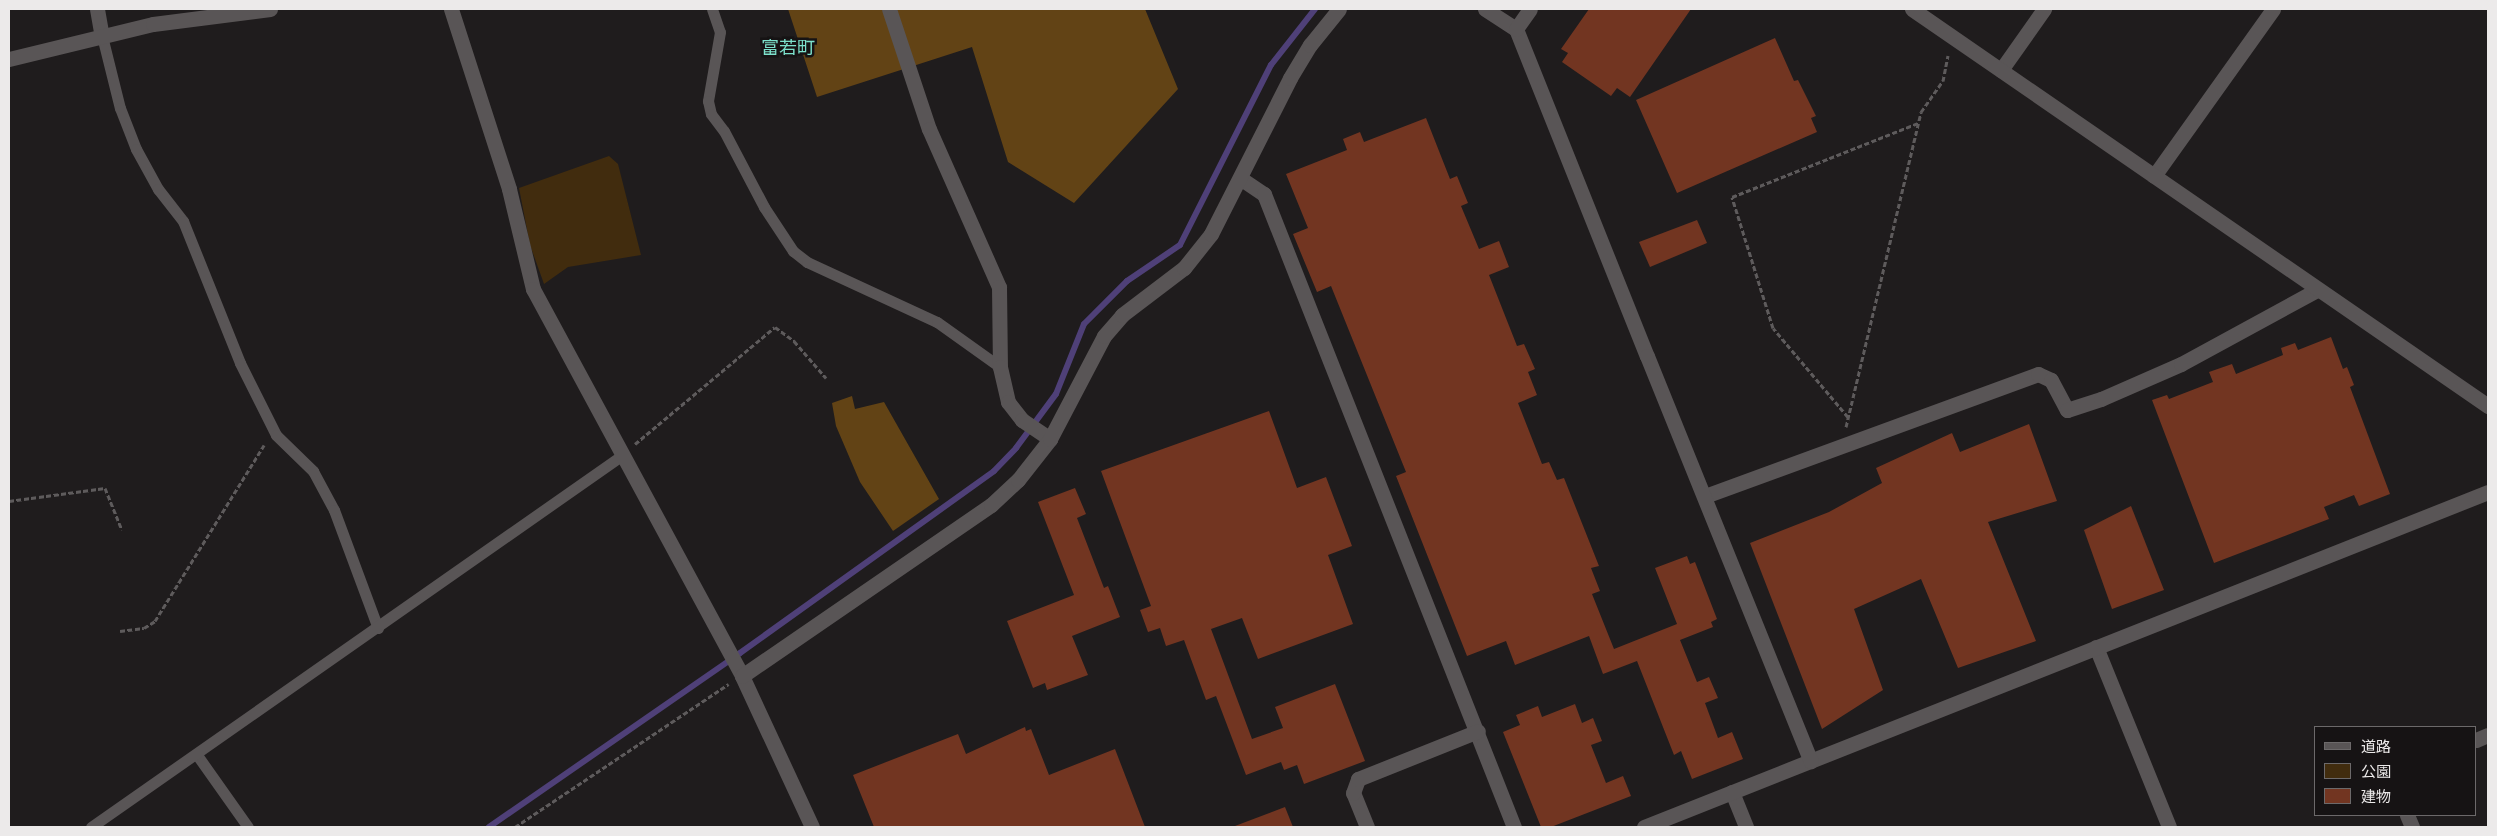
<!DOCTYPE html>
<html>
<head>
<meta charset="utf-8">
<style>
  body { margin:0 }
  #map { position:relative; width:2497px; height:836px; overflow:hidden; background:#1f1c1d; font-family:"Roboto Condensed","Noto Sans JP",sans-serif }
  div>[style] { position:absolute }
  .green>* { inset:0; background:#412c0e }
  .forest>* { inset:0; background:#624315 }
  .stream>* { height:6px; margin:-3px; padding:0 3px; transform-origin:3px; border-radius:3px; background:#4f4078 }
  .building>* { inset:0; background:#723521 }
  .path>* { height:3px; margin-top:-1.5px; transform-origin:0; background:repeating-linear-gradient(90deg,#5e5b5c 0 5px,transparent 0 7.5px) }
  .lane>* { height:11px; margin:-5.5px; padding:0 5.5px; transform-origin:5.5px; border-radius:5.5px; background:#595556 }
  .street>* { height:15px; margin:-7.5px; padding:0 7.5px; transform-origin:7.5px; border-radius:7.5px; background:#595556 }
  .secondary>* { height:15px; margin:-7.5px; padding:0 7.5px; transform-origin:7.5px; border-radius:7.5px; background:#595556 }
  span { translate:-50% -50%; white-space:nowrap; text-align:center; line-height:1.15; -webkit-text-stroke:5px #161314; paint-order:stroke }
  .quarter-label { font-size:18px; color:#7de1cc }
  .frame { position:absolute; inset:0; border:10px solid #eceaea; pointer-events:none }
  .legend { position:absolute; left:2314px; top:726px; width:162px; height:90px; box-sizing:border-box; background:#161314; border:1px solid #6c696a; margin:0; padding:6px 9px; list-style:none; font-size:15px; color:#eceaea }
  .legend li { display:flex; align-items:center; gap:10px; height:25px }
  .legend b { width:25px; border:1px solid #6c696a }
</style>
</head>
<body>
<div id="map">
  <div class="green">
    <i style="clip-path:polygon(609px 156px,618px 164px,641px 255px,568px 267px,544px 284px,530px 245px,519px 188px)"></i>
  </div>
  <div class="forest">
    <i style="clip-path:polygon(788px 9px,1145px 9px,1178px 89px,1074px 203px,1008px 162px,972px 47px,817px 97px)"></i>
    <i style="clip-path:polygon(852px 396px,855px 409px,884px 402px,939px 499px,893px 531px,860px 482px,836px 426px,832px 403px)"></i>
  </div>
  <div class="stream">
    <i style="left:489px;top:827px;width:305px;rotate:-34.7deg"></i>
    <i style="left:740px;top:653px;width:312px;rotate:-35.6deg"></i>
    <i style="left:994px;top:471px;width:32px;rotate:-46deg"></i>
    <i style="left:1016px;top:448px;width:67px;rotate:-53.5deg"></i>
    <i style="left:1056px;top:394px;width:75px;rotate:-68.2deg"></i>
    <i style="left:1084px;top:324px;width:61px;rotate:-45deg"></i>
    <i style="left:1127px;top:281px;width:64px;rotate:-34.2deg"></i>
    <i style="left:1180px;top:245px;width:202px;rotate:-63.2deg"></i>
    <i style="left:1271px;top:65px;width:71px;rotate:-51.8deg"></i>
  </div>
  <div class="building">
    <i style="clip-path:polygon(1589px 9px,1691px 9px,1630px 97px,1617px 88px,1611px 96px,1562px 62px,1568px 53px,1561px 49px)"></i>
    <i style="clip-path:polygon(1775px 38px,1794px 81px,1798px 80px,1816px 116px,1811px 118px,1817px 132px,1677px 193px,1636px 100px)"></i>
    <i style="clip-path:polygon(1426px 118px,1450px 179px,1457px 176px,1468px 203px,1461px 206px,1479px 249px,1499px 241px,1509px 267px,1489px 275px,1517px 346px,1524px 344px,1535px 369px,1528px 372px,1537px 395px,1518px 403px,1542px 464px,1549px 462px,1557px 480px,1564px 478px,1599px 566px,1591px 568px,1600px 591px,1592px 594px,1614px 649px,1677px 624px,1655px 568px,1687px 556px,1690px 564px,1695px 562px,1717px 619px,1711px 622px,1713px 627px,1680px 640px,1697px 682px,1709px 677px,1718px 698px,1705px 703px,1718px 738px,1732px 732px,1743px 759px,1692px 779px,1681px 751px,1674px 755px,1637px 661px,1603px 674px,1589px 636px,1515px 665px,1506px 641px,1467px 656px,1396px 476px,1406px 472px,1331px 286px,1317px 292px,1293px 234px,1308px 228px,1286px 174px,1347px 150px,1343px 139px,1360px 132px,1364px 142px)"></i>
    <i style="clip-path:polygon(1697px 220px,1707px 243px,1650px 267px,1639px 242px)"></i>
    <i style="clip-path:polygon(2331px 337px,2343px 369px,2347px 367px,2354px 385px,2350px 387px,2390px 494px,2359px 506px,2354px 495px,2324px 507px,2329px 519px,2214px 563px,2152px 400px,2167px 395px,2169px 399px,2213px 382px,2209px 372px,2232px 364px,2236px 374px,2283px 355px,2281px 348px,2295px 343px,2298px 350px)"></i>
    <i style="clip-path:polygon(1269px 411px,1297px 488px,1326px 477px,1352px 546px,1328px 555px,1353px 624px,1258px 659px,1242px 618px,1211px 629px,1252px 739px,1283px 728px,1275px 707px,1335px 684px,1365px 761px,1304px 784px,1297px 765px,1284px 770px,1281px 762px,1246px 775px,1216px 696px,1206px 700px,1184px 640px,1166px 646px,1160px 628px,1148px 632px,1140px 610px,1151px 606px,1101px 471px)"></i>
    <i style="clip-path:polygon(2029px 424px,2057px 501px,1988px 522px,2036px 641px,1958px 668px,1921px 579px,1854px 609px,1883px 690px,1822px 729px,1750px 543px,1829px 512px,1882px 483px,1876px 468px,1952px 433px,1960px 452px)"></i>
    <i style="clip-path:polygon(1075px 488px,1086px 514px,1077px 518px,1104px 588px,1108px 586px,1120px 617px,1072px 636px,1088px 675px,1047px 690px,1045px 683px,1033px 688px,1007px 621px,1074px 595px,1038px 502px)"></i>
    <i style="clip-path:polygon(2131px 506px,2164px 590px,2112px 609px,2084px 530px)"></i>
    <i style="clip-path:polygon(1575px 704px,1582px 723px,1593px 718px,1602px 741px,1591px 745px,1606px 783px,1623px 776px,1631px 796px,1551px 827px,1541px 827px,1503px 732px,1520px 725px,1516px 715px,1538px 706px,1542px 717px)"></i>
    <i style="clip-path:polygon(1025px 727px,1026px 731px,1031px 729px,1049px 775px,1115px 749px,1145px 827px,874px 827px,853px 775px,958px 734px,966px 754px)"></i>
    <i style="clip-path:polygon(1285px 807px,1293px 827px,1236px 827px,1235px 826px)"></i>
  </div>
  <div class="path">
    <i style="left:1848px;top:417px;width:116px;rotate:-130.1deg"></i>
    <i style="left:1773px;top:328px;width:137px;rotate:-107.4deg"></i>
    <i style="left:1732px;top:197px;width:200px;rotate:-21.7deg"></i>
    <i style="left:1846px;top:427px;width:324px;rotate:-76.6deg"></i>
    <i style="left:1921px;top:112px;width:38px;rotate:-55deg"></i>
    <i style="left:1943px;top:81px;width:26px;rotate:-79deg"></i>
    <i style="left:635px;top:444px;width:182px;rotate:-39.9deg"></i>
    <i style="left:775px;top:327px;width:24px;rotate:36deg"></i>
    <i style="left:794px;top:341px;width:49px;rotate:49.1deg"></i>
    <i style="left:9px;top:501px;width:97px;rotate:-7.7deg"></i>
    <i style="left:105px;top:488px;width:45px;rotate:68deg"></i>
    <i style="left:120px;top:631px;width:24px;rotate:-7deg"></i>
    <i style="left:144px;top:628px;width:13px;rotate:-32deg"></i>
    <i style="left:155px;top:621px;width:207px;rotate:-58.2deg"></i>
    <i style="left:515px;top:827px;width:257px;rotate:-33.8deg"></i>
  </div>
  <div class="lane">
    <i style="left:712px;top:9px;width:24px;rotate:71deg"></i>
    <i style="left:720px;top:32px;width:70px;rotate:99.9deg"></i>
    <i style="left:708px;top:101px;width:13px;rotate:77deg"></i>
    <i style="left:711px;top:114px;width:21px;rotate:53deg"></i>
    <i style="left:724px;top:131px;width:86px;rotate:62.2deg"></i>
    <i style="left:764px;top:207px;width:53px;rotate:56.6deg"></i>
    <i style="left:793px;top:251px;width:18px;rotate:38deg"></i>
    <i style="left:807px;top:262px;width:143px;rotate:24.8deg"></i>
    <i style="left:937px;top:322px;width:77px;rotate:35.5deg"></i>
    <i style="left:102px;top:36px;width:74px;rotate:76deg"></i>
    <i style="left:120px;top:108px;width:44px;rotate:68.7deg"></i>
    <i style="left:136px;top:149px;width:46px;rotate:61.2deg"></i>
    <i style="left:158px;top:189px;width:41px;rotate:52deg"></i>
    <i style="left:183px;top:221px;width:153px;rotate:68.1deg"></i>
    <i style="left:240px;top:363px;width:80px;rotate:63.4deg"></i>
    <i style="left:276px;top:435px;width:52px;rotate:44.2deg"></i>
    <i style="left:313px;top:471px;width:44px;rotate:61.7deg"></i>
    <i style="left:334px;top:510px;width:126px;rotate:69.6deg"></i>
    <i style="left:197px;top:755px;width:88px;rotate:54.7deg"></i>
    <i style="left:91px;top:827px;width:647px;rotate:-34.99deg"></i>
  </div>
  <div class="street">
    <i style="left:97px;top:9px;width:27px;rotate:80deg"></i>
    <i style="left:451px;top:9px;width:189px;rotate:72.1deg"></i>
    <i style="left:509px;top:189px;width:103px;rotate:76.5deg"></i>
    <i style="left:533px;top:289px;width:440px;rotate:61.6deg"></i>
    <i style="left:742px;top:676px;width:166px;rotate:65.1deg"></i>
    <i style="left:889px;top:9px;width:126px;rotate:71.6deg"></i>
    <i style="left:929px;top:129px;width:173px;rotate:66.1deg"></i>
    <i style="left:999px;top:287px;width:80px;rotate:89.3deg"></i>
    <i style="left:1000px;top:367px;width:36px;rotate:77deg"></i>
    <i style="left:1008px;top:402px;width:23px;rotate:52deg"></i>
    <i style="left:1022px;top:420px;width:34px;rotate:34deg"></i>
    <i style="left:1485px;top:9px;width:37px;rotate:33deg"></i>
    <i style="left:1516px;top:29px;width:352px;rotate:68.2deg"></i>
    <i style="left:1516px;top:29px;width:24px;rotate:-55deg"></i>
    <i style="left:2001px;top:70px;width:75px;rotate:-54.8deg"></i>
    <i style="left:2154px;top:176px;width:205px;rotate:-54.5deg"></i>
    <i style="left:1240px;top:178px;width:29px;rotate:34deg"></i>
    <i style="left:1264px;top:194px;width:681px;rotate:68.45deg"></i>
    <i style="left:1705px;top:496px;width:355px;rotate:-20.1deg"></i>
    <i style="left:2038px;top:374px;width:14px;rotate:25deg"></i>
    <i style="left:2051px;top:380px;width:34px;rotate:62deg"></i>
    <i style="left:2067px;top:410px;width:36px;rotate:-18deg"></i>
    <i style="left:2101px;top:399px;width:87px;rotate:-23.6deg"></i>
    <i style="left:2181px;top:364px;width:155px;rotate:-28.6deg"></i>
    <i style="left:2096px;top:647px;width:194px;rotate:67.9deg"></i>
    <i style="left:742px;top:676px;width:302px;rotate:-34.5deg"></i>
    <i style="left:991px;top:505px;width:37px;rotate:-43deg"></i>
    <i style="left:1018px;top:480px;width:52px;rotate:-52deg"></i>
    <i style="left:1050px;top:439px;width:116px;rotate:-62.3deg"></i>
    <i style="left:1104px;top:336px;width:28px;rotate:-49deg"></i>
    <i style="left:1122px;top:315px;width:78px;rotate:-37.2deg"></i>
    <i style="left:1184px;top:268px;width:43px;rotate:-51.5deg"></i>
    <i style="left:1211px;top:234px;width:175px;rotate:-63.1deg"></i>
    <i style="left:1290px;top:78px;width:39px;rotate:-59deg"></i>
    <i style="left:1310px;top:45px;width:46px;rotate:-51.1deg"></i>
    <i style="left:2476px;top:740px;width:13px;rotate:-23deg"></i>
    <i style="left:1732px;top:792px;width:38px;rotate:68deg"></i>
    <i style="left:2407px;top:815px;width:13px;rotate:67deg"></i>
    <i style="left:1367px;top:827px;width:37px;rotate:-112deg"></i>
    <i style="left:1353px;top:793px;width:15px;rotate:-70deg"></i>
    <i style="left:1358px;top:779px;width:129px;rotate:-21.8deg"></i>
    <i style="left:1644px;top:827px;width:908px;rotate:-21.65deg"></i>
  </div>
  <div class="secondary">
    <i style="left:1912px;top:9px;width:700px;rotate:34.58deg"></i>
    <i style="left:9px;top:59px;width:148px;rotate:-13.7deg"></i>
    <i style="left:153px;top:24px;width:118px;rotate:-7.3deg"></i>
    <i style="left:1647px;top:356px;width:437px;rotate:68deg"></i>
  </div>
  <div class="quarter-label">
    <span style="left:788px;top:48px">富若町</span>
  </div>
  <div class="frame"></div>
  <ul class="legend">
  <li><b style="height:6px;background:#595556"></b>道路</li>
  <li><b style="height:14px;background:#412c0e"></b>公園</li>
  <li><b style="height:14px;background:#723521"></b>建物</li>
  </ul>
</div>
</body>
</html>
